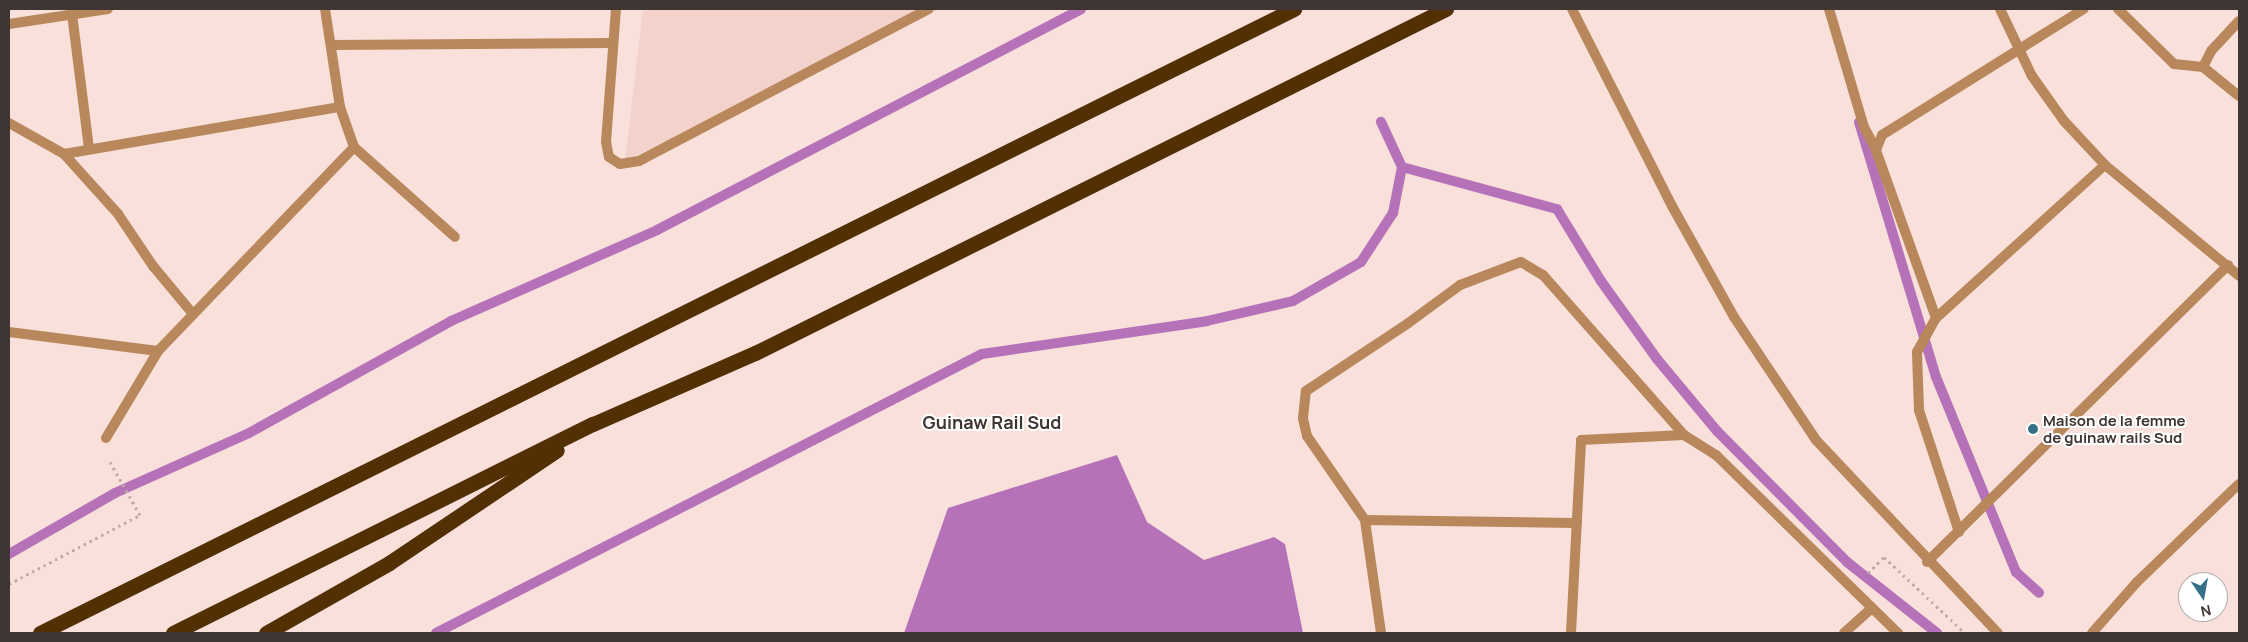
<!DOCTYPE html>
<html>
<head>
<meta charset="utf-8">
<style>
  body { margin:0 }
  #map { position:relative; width:2248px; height:642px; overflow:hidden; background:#f9e0db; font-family:Manrope,sans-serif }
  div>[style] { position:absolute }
  .built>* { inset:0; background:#f2d2cb }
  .water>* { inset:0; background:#b672b8 }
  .stream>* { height:10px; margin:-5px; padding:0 5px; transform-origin:5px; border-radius:5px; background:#b672b8 }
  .path>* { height:3px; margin-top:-1.5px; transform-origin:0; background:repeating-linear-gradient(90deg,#bfaaa6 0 2.5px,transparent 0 6.5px) }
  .minor>* { height:10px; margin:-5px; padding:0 5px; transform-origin:5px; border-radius:5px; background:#b8885c }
  .tertiary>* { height:10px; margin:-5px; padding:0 5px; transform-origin:5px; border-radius:5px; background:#b8885c }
  .motorway>* { height:15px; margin:-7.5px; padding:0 7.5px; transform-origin:7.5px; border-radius:7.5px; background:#532f04 }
  .dots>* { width:14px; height:14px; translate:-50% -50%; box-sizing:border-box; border:2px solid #fff; border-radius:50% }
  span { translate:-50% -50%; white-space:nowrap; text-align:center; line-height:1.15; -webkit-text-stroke:4px #fff; paint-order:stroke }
  .poi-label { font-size:15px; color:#3f3533; font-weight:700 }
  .left { translate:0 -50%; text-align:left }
  .quarter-label { font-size:18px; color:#3f3533; font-weight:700 }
  .frame { position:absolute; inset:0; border:10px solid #3f3533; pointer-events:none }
  .north { position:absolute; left:2178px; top:572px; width:50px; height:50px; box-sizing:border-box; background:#fff; border:1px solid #b2aead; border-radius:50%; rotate:168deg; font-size:14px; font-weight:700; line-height:20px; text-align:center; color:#3f3533 }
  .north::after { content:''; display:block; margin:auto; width:18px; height:22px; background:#357088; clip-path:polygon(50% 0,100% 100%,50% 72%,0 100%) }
</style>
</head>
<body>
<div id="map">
  <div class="built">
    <i style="clip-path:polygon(643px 9px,940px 9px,625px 161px)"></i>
  </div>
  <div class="water">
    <i style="clip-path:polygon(1117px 455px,1147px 522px,1204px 560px,1274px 537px,1285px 544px,1303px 633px,904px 633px,948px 508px)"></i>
  </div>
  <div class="stream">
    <i style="left:1859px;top:122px;width:266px;rotate:73.2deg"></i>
    <i style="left:1936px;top:377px;width:211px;rotate:67.7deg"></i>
    <i style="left:2016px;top:572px;width:31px;rotate:42deg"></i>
    <i style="left:1402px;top:167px;width:161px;rotate:15.2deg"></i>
    <i style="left:1557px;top:209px;width:84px;rotate:58.6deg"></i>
    <i style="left:1601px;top:281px;width:96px;rotate:54.3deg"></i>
    <i style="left:1657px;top:359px;width:94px;rotate:50.2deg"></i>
    <i style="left:1717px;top:431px;width:185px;rotate:45.2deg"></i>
    <i style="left:1847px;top:562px;width:115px;rotate:38.3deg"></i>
    <i style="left:9px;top:554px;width:122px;rotate:-29.9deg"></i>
    <i style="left:115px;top:493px;width:147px;rotate:-24.1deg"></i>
    <i style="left:249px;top:433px;width:231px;rotate:-29deg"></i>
    <i style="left:451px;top:321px;width:225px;rotate:-23.8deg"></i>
    <i style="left:657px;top:230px;width:478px;rotate:-27.5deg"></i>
    <i style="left:436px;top:633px;width:613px;rotate:-27.07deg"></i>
    <i style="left:982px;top:354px;width:227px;rotate:-8.3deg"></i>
    <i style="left:1207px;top:321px;width:88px;rotate:-13.1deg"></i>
    <i style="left:1293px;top:301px;width:78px;rotate:-29.8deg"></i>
    <i style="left:1361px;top:262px;width:59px;rotate:-56.9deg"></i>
    <i style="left:1393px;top:213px;width:47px;rotate:-78.9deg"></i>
    <i style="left:1402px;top:167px;width:50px;rotate:-115deg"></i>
  </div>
  <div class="path">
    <i style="left:1868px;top:573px;width:23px;rotate:-45deg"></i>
    <i style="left:1884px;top:557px;width:111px;rotate:43.2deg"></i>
    <i style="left:9px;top:584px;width:148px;rotate:-27.8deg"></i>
    <i style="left:140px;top:515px;width:63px;rotate:-119.4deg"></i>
  </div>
  <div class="minor">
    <i style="left:325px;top:9px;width:99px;rotate:81.3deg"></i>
    <i style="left:340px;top:107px;width:42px;rotate:70.7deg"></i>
    <i style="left:354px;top:147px;width:135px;rotate:41.7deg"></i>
    <i style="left:616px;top:9px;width:133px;rotate:94.3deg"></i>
    <i style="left:606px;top:142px;width:15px;rotate:79deg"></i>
    <i style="left:609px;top:157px;width:13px;rotate:32deg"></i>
    <i style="left:620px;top:164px;width:19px;rotate:-9deg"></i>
    <i style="left:639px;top:161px;width:327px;rotate:-27.7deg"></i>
    <i style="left:1829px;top:9px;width:123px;rotate:73.5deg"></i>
    <i style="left:1864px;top:127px;width:26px;rotate:62deg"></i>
    <i style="left:2000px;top:9px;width:74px;rotate:64.5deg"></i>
    <i style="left:2032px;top:76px;width:55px;rotate:54.6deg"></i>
    <i style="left:2064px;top:121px;width:60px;rotate:47deg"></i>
    <i style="left:2105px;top:165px;width:174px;rotate:39.6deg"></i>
    <i style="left:2118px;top:9px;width:78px;rotate:44.5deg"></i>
    <i style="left:2174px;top:64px;width:29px;rotate:6deg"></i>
    <i style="left:2203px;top:67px;width:46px;rotate:38.9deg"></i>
    <i style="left:72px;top:14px;width:136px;rotate:82.8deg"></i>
    <i style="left:9px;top:24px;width:100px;rotate:-8.6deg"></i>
    <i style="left:331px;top:45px;width:281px;rotate:-0.4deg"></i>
    <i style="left:2203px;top:67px;width:18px;rotate:-63deg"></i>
    <i style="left:2211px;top:51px;width:41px;rotate:-47deg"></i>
    <i style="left:9px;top:123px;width:63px;rotate:29.4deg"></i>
    <i style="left:64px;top:154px;width:81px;rotate:48deg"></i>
    <i style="left:118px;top:214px;width:63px;rotate:56.1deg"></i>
    <i style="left:153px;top:266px;width:62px;rotate:50.2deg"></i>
    <i style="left:64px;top:154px;width:280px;rotate:-9.7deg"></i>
    <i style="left:1936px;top:318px;width:178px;rotate:-109.7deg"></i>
    <i style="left:1876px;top:150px;width:16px;rotate:-68deg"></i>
    <i style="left:1882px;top:135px;width:238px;rotate:-32deg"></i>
    <i style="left:9px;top:332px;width:150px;rotate:7.3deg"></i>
    <i style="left:106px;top:438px;width:101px;rotate:-59.1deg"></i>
    <i style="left:158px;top:351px;width:283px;rotate:-46.1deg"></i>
    <i style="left:1365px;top:520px;width:212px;rotate:0.8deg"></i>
    <i style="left:1959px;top:532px;width:128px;rotate:-108.2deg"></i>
    <i style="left:1919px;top:410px;width:58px;rotate:-92deg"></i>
    <i style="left:1917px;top:352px;width:39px;rotate:-61deg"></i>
    <i style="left:1936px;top:318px;width:228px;rotate:-42.2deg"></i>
    <i style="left:1927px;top:562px;width:423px;rotate:-44.6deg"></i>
    <i style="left:1381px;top:633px;width:114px;rotate:-98.1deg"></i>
    <i style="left:1365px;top:520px;width:102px;rotate:-124.6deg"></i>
    <i style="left:1307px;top:436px;width:18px;rotate:-103deg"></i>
    <i style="left:1303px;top:418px;width:27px;rotate:-84deg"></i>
    <i style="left:1306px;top:391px;width:121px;rotate:-33.6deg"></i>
    <i style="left:1407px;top:324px;width:66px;rotate:-36.3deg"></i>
    <i style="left:1460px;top:285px;width:65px;rotate:-20.7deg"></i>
    <i style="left:1521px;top:262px;width:26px;rotate:31deg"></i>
    <i style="left:1543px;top:275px;width:213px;rotate:48.6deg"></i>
    <i style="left:1571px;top:633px;width:193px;rotate:-87deg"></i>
    <i style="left:1581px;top:440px;width:103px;rotate:-2.8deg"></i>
    <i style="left:1684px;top:435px;width:38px;rotate:32deg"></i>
    <i style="left:1716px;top:455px;width:255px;rotate:44.4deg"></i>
    <i style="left:1844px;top:633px;width:36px;rotate:-42deg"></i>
    <i style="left:2092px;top:633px;width:68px;rotate:-48.6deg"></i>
    <i style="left:2137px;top:582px;width:141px;rotate:-43.9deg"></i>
  </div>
  <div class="tertiary">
    <i style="left:1572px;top:9px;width:221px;rotate:63.1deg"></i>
    <i style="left:1672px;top:206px;width:127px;rotate:60.8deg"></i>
    <i style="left:1734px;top:317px;width:148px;rotate:56.3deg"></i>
    <i style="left:1816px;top:440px;width:265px;rotate:46.7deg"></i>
  </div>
  <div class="motorway">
    <i style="left:40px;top:633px;width:1401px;rotate:-26.46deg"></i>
    <i style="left:173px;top:633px;width:469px;rotate:-26.5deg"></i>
    <i style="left:593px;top:424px;width:177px;rotate:-23.7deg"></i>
    <i style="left:755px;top:353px;width:772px;rotate:-26.47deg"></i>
    <i style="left:266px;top:633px;width:142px;rotate:-29.6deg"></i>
    <i style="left:389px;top:563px;width:202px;rotate:-33.9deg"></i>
  </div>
  <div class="dots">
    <i style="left:2033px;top:429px;background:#357088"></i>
  </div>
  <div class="poi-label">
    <span class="left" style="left:2043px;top:429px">Maison de la femme<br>de guinaw rails Sud</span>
  </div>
  <div class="quarter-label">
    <span style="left:992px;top:422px">Guinaw Rail Sud</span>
  </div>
  <div class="frame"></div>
  <div class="north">N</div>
</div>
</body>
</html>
